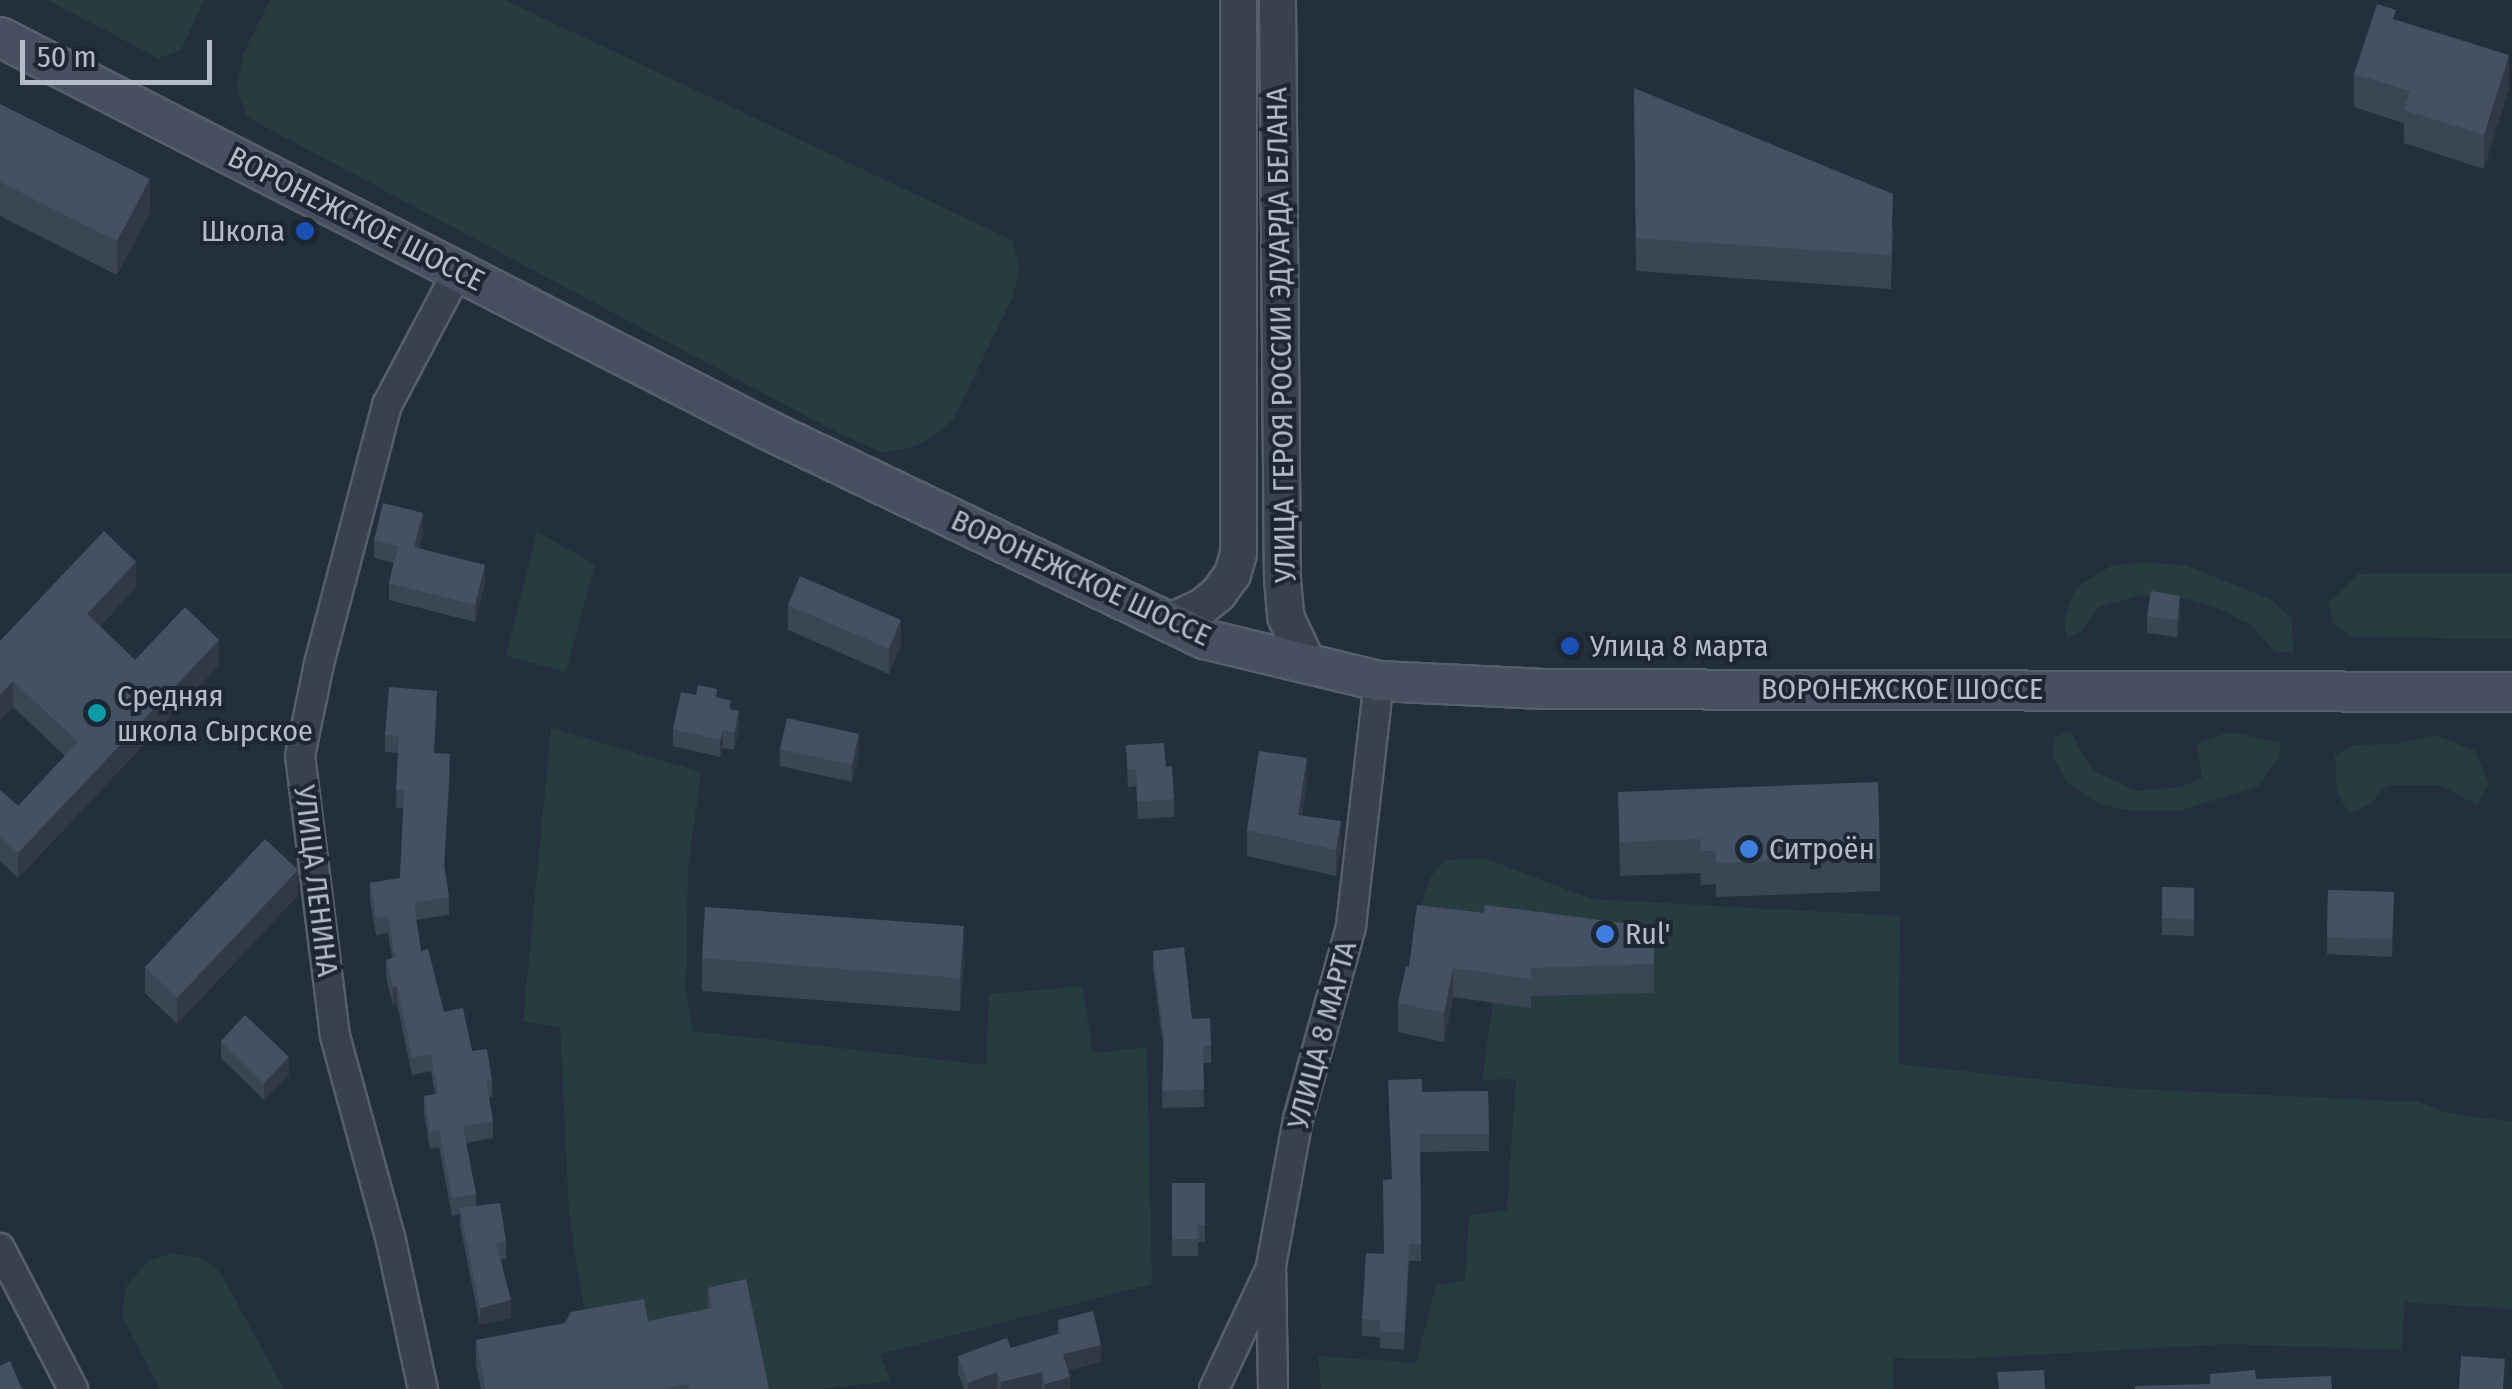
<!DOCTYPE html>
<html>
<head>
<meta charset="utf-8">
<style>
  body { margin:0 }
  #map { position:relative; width:2512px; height:1389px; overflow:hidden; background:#242f3e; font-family:"Fira Sans Condensed",sans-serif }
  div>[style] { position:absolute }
  .green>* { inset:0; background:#263c3f }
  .roads { filter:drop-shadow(2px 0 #565f6c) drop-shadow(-2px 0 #565f6c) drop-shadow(0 2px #565f6c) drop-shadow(0 -2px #565f6c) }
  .minor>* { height:28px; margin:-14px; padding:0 14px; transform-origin:14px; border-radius:14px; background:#38414e }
  .tertiary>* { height:35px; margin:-17.5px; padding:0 17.5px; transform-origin:17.5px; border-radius:17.5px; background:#38414e }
  .secondary>* { height:38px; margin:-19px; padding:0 19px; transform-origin:19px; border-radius:19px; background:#465061 }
  .wall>* { inset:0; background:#3b4654 }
  .shaded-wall>* { inset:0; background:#303945 }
  .building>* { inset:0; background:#455162 }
  .dots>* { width:28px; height:28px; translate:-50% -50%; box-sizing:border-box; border:5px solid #1d2633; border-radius:50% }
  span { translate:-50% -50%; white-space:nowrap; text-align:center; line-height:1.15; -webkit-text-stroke:8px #1d2633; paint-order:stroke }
  .street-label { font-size:30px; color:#b4bcc9 }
  .poi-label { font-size:30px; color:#b4bcc9 }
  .right { translate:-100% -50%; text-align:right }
  .left { translate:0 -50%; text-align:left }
  .scale { position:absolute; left:20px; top:40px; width:192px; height:45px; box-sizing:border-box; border:5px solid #b4bcc9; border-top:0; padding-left:12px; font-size:30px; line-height:35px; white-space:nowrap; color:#b4bcc9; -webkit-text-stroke:8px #1d2633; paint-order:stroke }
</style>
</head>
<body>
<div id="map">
  <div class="green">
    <i style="clip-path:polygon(47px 0,204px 0,181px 50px,158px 58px)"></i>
    <i style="clip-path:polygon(270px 0,505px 0,1012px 240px,1020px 268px,1013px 296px,954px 418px,942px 431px,913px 447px,884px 453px,838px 433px,247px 117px,237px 89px,243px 54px)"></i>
    <i style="clip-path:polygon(537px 532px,595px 564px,566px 672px,506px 656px)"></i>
    <i style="clip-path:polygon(2142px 562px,2185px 565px,2272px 600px,2292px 619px,2293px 653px,2275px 652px,2251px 625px,2220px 609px,2187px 599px,2142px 595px,2099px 607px,2081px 631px,2067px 638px,2064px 619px,2076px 588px,2111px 566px)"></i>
    <i style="clip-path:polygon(2512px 573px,2512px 639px,2352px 637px,2333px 624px,2328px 603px,2358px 574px)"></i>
    <i style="clip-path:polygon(551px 728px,701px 772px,688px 867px,686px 989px,693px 1031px,986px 1065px,989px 994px,1082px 986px,1093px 1053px,1147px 1047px,1152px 1284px,880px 1354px,890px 1381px,820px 1389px,764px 1389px,588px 1334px,569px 1213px,560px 1027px,523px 1022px)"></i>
    <i style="clip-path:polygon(2070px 731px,2092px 770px,2136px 791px,2180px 787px,2202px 778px,2197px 743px,2230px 732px,2281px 743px,2278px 758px,2257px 787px,2178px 811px,2131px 811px,2099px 804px,2068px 783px,2052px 757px,2054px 738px)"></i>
    <i style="clip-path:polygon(2436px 735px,2476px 751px,2488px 784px,2477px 805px,2440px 785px,2387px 785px,2369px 805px,2349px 813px,2337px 792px,2335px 755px,2355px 745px,2395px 744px)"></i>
    <i style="clip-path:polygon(1484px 858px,1592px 899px,1900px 916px,1899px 1064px,2116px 1088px,2418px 1102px,2448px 1113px,2512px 1122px,2512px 1309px,2405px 1302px,2401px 1350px,2226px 1344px,1959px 1359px,1894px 1358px,1893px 1389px,1321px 1389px,1318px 1356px,1416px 1363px,1436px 1285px,1465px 1281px,1469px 1215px,1507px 1210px,1516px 1079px,1482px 1080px,1502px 940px,1414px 925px,1431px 876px,1446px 860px)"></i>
    <i style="clip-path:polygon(171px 1253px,200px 1258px,220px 1272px,284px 1389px,160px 1389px,122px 1316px,126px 1287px,148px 1261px)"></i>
  </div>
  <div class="roads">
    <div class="minor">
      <i style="left:0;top:1248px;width:159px;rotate:62.6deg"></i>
      <i style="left:423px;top:1389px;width:156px;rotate:-102.2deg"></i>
      <i style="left:390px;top:1237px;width:208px;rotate:-105.3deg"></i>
      <i style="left:335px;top:1036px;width:282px;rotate:-97.1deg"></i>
      <i style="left:300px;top:756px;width:94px;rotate:-78.3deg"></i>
      <i style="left:319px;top:664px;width:268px;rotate:-75.3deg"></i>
      <i style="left:387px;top:405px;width:152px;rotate:-62.1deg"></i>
      <i style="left:1214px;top:1389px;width:129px;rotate:-64.8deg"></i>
      <i style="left:1273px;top:1389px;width:123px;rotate:-90.9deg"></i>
      <i style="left:1271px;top:1266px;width:149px;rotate:-79.6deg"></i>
      <i style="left:1298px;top:1119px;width:200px;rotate:-74.6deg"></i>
      <i style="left:1351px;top:926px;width:247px;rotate:-83.5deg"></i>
    </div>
    <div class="tertiary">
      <i style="left:1277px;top:0;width:579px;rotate:89.51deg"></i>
      <i style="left:1282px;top:579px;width:37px;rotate:85deg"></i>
      <i style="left:1285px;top:616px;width:54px;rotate:64.9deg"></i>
      <i style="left:1167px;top:622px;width:37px;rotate:-24deg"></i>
      <i style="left:1201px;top:607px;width:22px;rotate:-39deg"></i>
      <i style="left:1218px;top:593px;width:24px;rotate:-54deg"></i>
      <i style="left:1232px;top:574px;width:22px;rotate:-74deg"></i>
      <i style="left:1238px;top:553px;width:553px;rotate:-90deg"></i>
    </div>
    <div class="secondary">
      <i style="left:0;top:37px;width:863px;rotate:27.1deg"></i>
      <i style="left:768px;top:430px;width:484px;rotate:25.6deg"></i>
      <i style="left:1204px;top:639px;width:180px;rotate:13.5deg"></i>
      <i style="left:1379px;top:681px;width:165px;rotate:2.8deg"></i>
      <i style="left:1544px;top:689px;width:968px;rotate:0.18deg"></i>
    </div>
  </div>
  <div class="wall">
    <i style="clip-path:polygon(2396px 20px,2509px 88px,2484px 169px,2404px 143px,2404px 123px,2354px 107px,2354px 74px)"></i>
    <i style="clip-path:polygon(1634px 88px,1893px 227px,1891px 289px,1636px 271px)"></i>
    <i style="clip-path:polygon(0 104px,150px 212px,117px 275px,0 216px)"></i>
    <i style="clip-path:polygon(423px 530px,419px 548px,485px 582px,475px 622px,389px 600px,389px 583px,394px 563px,374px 558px,374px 540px)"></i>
    <i style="clip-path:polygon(136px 587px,100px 626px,135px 660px,219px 665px,18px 878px,0 861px,0 790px,18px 806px,65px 756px,13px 707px,0 720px,0 641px)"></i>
    <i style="clip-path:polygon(788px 605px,901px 646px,889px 674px,788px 630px)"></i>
    <i style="clip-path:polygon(2180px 613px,2177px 637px,2147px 633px,2147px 616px)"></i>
    <i style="clip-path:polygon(696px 695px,717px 698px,731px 709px,739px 729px,734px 750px,723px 748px,720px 757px,673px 746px,673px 729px)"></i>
    <i style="clip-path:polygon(437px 708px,434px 753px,450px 772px,444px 869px,449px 897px,449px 915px,416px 920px,421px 951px,444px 1012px,492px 1080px,492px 1097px,489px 1097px,493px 1121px,493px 1138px,466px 1143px,476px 1194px,476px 1206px,506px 1241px,506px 1259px,501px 1259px,511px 1318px,480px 1325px,460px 1225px,460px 1214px,452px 1216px,439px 1147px,430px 1149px,424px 1113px,424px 1096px,435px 1094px,431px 1071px,412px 1075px,397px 1004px,393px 1005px,386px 977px,386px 960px,392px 958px,388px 933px,376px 935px,370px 900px,370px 883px,400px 878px,403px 808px,396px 808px,398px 753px,385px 752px,385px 735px)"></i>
    <i style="clip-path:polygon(1126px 745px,1166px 767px,1174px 799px,1174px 817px,1138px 819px,1136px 786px,1128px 787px)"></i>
    <i style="clip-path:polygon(780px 749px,859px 752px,852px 782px,780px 766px)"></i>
    <i style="clip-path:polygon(1307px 783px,1302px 815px,1341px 847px,1336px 876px,1247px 856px,1247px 830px)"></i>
    <i style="clip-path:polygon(1618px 792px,1880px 858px,1880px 891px,1716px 897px,1716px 884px,1701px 885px,1700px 873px,1620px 876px)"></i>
    <i style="clip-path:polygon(2162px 887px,2194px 888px,2194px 936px,2162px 935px)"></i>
    <i style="clip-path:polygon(2328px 890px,2394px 892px,2392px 957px,2327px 954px)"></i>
    <i style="clip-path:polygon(298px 895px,177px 1024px,145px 993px,145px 967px)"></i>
    <i style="clip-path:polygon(1484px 913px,1654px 927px,1654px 993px,1531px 996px,1531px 1008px,1453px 997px,1444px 1042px,1398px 1032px,1398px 1003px,1409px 967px)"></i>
    <i style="clip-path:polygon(1153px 951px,1192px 1019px,1211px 1046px,1211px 1063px,1203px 1063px,1204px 1107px,1162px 1108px,1164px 1052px,1153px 968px)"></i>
    <i style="clip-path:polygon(702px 958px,964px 960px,960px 1011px,702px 991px)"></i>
    <i style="clip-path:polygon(221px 1041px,289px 1075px,264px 1100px,221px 1058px)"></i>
    <i style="clip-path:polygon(1488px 1091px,1489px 1151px,1420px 1152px,1421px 1261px,1409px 1261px,1404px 1350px,1380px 1348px,1380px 1337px,1362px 1336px,1362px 1319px,1384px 1254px,1422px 1092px)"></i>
    <i style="clip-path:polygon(1172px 1183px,1205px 1183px,1205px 1242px,1198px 1242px,1198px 1256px,1172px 1256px)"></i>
    <i style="clip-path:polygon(708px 1288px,769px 1389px,481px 1389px,476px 1365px,476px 1340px,648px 1321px,708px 1309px)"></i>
    <i style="clip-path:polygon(1058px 1320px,1101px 1362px,1068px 1370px,1070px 1389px,964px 1389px,958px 1373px,958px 1356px,1011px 1348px,1058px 1334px)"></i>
  </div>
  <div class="shaded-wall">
    <i style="clip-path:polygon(2509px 55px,2509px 88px,2484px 169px,2484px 135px)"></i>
    <i style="clip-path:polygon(150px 179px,150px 212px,117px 275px,117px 241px)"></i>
    <i style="clip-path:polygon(423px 513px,423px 530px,414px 564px,414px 547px)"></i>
    <i style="clip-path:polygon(136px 562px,136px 587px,87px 639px,87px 614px)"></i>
    <i style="clip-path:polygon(485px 565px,485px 582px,475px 622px,475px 605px)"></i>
    <i style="clip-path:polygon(2180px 596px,2180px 613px,2177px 637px,2177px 620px)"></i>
    <i style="clip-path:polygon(901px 620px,901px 646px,889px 674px,889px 649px)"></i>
    <i style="clip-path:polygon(219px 640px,219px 665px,18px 878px,18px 853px)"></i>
    <i style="clip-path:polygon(13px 681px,13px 707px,0 720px,0 695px)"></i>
    <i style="clip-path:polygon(739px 711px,739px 729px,734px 750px,734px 733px)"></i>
    <i style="clip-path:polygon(723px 730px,723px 748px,720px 757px,720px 740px)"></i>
    <i style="clip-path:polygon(859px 734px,859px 752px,852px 782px,852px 765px)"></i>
    <i style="clip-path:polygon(1307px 758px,1307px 783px,1298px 840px,1298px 815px)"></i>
    <i style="clip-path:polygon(1341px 821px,1341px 847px,1336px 876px,1336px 850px)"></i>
    <i style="clip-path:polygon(298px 870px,298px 895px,177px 1024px,177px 998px)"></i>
    <i style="clip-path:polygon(964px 926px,964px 960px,960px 1011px,960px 978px)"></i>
    <i style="clip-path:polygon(1453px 968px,1453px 997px,1444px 1042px,1444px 1013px)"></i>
    <i style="clip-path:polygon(397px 986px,397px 1004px,393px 1005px,393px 987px)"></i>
    <i style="clip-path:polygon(289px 1057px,289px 1075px,264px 1100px,264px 1083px)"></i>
    <i style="clip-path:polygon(511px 1300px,511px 1318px,480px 1325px,480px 1308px)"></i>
    <i style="clip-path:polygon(1101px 1345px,1101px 1362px,1063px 1372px,1063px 1354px)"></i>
    <i style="clip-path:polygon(997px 1372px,997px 1389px,968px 1389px,968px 1383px)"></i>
    <i style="clip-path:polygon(1042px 1372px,1042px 1389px,1001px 1389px,1001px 1382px)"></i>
    <i style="clip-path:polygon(1070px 1377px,1070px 1389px,1045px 1389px,1045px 1384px)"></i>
  </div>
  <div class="building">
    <i style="clip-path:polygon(2377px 4px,2396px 10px,2393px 19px,2509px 55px,2484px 135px,2404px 110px,2410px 91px,2354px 74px)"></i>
    <i style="clip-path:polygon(1634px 88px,1893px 194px,1891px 255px,1636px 238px)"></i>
    <i style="clip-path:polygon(0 104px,150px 179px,117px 241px,0 182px)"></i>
    <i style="clip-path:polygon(383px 503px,423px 513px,414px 547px,485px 565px,475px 605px,389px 583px,398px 546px,374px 540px)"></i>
    <i style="clip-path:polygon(104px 531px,136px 562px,87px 614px,135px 660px,185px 607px,219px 640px,18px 853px,0 836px,0 790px,18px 806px,78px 742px,13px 681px,0 695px,0 641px)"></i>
    <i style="clip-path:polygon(800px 576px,901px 620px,889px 649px,788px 605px)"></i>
    <i style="clip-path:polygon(2151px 591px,2180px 596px,2177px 620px,2147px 616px)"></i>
    <i style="clip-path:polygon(698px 685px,717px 689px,716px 697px,731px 701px,729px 709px,739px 711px,734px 733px,723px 730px,720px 740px,673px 729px,681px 692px,696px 695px)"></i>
    <i style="clip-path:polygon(389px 687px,437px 691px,433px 753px,450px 754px,444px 865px,449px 897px,414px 903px,421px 951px,428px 949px,444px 1012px,463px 1008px,472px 1051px,487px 1049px,492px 1080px,486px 1081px,493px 1121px,463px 1126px,476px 1194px,452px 1198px,439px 1130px,430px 1132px,424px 1096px,438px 1094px,431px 1054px,412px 1058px,397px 986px,393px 987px,386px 960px,395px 957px,388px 916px,376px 918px,370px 883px,400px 878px,404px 791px,396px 790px,399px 736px,385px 735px)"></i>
    <i style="clip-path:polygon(787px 718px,859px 734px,852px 765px,780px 749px)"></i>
    <i style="clip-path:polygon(1164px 743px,1166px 767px,1172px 766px,1174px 799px,1138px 802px,1136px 769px,1128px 770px,1126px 745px)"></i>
    <i style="clip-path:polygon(1259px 751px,1307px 758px,1298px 815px,1341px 821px,1336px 850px,1247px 830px)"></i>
    <i style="clip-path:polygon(1878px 782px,1880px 858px,1716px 863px,1716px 851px,1701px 851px,1700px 839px,1620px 842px,1618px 792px)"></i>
    <i style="clip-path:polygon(265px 839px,298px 870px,177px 998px,145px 967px)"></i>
    <i style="clip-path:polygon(2162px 887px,2194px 888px,2194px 919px,2162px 918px)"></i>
    <i style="clip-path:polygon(2328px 890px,2394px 892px,2392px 939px,2327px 937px)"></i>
    <i style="clip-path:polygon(1417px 905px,1484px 913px,1485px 905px,1654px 927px,1654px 964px,1531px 968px,1531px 979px,1453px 968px,1444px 1013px,1398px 1003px,1406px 966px,1409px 967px)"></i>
    <i style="clip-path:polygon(705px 907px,964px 926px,960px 978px,702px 958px)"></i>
    <i style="clip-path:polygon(1184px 947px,1192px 1019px,1210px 1018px,1211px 1046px,1203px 1046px,1204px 1089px,1162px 1091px,1164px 1039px,1153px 951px)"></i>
    <i style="clip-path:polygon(245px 1015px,289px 1057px,264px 1083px,221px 1041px)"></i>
    <i style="clip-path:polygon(1422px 1079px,1422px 1092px,1488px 1091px,1489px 1134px,1420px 1134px,1421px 1244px,1409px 1244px,1404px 1333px,1380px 1331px,1380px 1320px,1362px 1319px,1366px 1253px,1384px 1254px,1383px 1180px,1392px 1179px,1388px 1080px)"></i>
    <i style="clip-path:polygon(1172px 1183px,1205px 1183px,1205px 1225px,1198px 1225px,1198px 1239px,1172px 1239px)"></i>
    <i style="clip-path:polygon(500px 1203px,506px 1241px,496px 1243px,511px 1300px,480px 1308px,460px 1208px)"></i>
    <i style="clip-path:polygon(746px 1279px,769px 1389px,689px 1389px,688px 1384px,663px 1389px,486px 1389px,476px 1340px,565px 1323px,571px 1312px,644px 1299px,648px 1321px,712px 1308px,708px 1288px)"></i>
    <i style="clip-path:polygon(1093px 1311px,1101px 1345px,1063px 1354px,1070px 1377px,1045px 1384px,1042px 1372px,1001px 1382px,997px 1372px,968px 1383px,958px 1356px,1007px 1338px,1011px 1348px,1061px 1333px,1058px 1320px)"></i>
    <i style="clip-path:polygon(2461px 1356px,2505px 1359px,2503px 1389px,2459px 1389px)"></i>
    <i style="clip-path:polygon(10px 1361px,22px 1389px,0 1389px,0 1366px)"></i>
    <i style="clip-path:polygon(2044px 1370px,2045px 1389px,1999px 1389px,1997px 1372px)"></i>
    <i style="clip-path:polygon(2255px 1370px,2256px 1379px,2331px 1376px,2332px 1389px,2135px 1389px,2135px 1386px,2210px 1384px,2210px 1374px)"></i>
  </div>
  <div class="dots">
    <i style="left:305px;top:231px;background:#1a4fb4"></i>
    <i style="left:1570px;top:646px;background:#1a4fb4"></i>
    <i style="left:97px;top:713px;background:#0f9aa8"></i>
    <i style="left:1749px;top:849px;background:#3f7fe0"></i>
    <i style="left:1605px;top:934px;background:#3f7fe0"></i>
  </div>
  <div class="street-label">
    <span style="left:356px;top:219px;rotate:27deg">ВОРОНЕЖСКОЕ ШОССЕ</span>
    <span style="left:1281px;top:335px;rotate:-91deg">УЛИЦА ГЕРОЯ РОССИИ ЭДУАРДА БЕЛАНА</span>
    <span style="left:1081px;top:578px;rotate:25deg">ВОРОНЕЖСКОЕ ШОССЕ</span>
    <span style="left:1902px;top:689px">ВОРОНЕЖСКОЕ ШОССЕ</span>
    <span style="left:316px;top:881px;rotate:83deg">УЛИЦА ЛЕНИНА</span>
    <span style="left:1322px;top:1035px;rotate:-75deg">УЛИЦА 8 МАРТА</span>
  </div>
  <div class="poi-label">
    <span class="right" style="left:285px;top:231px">Школа</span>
    <span class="left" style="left:1590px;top:646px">Улица 8 марта</span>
    <span class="left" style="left:117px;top:713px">Средняя<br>школа Сырское</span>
    <span class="left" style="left:1769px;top:849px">Ситроён</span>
    <span class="left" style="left:1625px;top:934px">Rul'</span>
  </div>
  <div class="scale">50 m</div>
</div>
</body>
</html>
